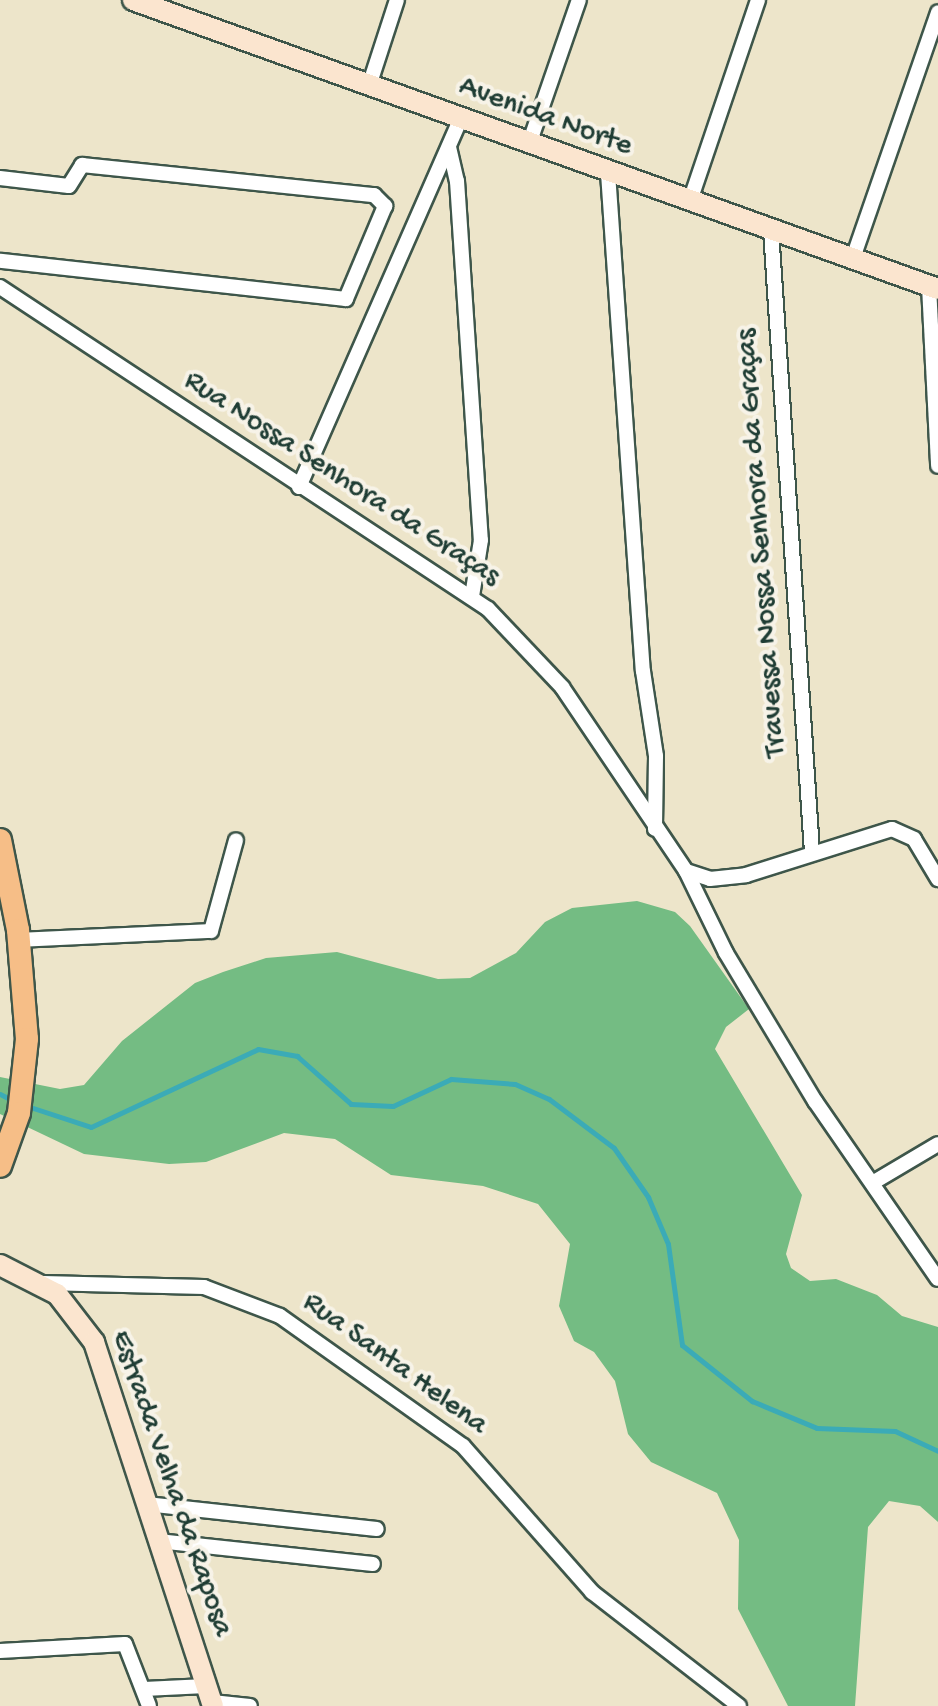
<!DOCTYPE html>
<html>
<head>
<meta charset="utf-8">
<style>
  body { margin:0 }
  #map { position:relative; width:938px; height:1706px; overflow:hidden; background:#ede5ca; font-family:"Gochi Hand",sans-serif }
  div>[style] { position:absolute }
  .forest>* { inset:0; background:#74bc83 }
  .stream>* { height:5px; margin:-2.5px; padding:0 2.5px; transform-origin:2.5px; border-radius:2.5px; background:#3babb7 }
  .roads { filter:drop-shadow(2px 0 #3e564a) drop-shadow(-2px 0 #3e564a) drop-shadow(0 2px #3e564a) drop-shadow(0 -2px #3e564a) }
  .street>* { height:14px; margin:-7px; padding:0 7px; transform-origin:7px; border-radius:7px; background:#fff }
  .secondary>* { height:20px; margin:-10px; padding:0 10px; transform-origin:10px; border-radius:10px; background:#fbe5cf }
  .primary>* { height:22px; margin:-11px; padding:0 11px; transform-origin:11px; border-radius:11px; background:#f6be87 }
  span { translate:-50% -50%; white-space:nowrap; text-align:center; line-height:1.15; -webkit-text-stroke:8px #f7f3e8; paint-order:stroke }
  .street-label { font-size:30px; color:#1f3d34 }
</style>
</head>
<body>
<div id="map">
  <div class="forest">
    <i style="clip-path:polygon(637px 901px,675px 912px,690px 926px,749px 1009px,726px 1027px,715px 1049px,802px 1195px,786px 1254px,791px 1268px,810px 1281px,836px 1279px,877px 1295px,902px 1316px,938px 1327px,938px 1522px,920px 1506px,889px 1501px,868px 1527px,855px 1706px,788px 1706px,738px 1609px,739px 1540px,717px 1493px,651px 1462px,628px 1434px,615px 1381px,594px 1352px,574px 1341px,559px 1306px,570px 1244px,538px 1204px,483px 1186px,391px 1175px,335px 1139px,284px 1133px,206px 1162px,169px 1164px,84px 1154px,0 1114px,0 1077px,60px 1089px,84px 1085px,122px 1041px,195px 983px,223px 972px,266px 958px,337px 952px,438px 979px,470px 978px,516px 953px,545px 922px,572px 908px)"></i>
  </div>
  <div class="stream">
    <i style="left:0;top:1094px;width:13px;rotate:27deg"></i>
    <i style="left:27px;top:1106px;width:67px;rotate:18.2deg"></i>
    <i style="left:91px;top:1127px;width:184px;rotate:-25deg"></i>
    <i style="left:258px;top:1049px;width:40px;rotate:10deg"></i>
    <i style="left:297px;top:1056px;width:72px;rotate:41.6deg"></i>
    <i style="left:351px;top:1104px;width:42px;rotate:2.7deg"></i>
    <i style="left:393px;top:1106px;width:64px;rotate:-25deg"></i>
    <i style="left:451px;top:1079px;width:64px;rotate:4.5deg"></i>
    <i style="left:515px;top:1084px;width:37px;rotate:24deg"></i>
    <i style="left:549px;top:1099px;width:81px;rotate:37deg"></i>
    <i style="left:614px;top:1148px;width:60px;rotate:55.2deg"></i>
    <i style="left:648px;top:1197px;width:51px;rotate:66.9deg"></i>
    <i style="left:668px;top:1244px;width:102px;rotate:82.1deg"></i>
    <i style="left:682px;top:1345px;width:90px;rotate:38.7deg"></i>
    <i style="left:752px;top:1401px;width:70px;rotate:22.6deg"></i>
    <i style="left:817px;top:1428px;width:78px;rotate:2.2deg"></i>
    <i style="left:895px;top:1431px;width:47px;rotate:24.9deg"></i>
  </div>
  <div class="roads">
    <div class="street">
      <i style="left:369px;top:86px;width:90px;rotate:-72deg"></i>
      <i style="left:529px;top:144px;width:152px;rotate:-70.9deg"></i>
      <i style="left:449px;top:147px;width:35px;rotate:77deg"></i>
      <i style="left:457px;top:181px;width:360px;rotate:86.2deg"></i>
      <i style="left:481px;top:540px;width:57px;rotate:99.1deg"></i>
      <i style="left:608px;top:173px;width:499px;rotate:86deg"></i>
      <i style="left:643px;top:671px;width:86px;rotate:81.3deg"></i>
      <i style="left:656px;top:756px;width:73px;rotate:90.8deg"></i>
      <i style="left:0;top:178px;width:69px;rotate:6.6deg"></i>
      <i style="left:69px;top:186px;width:25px;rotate:-58deg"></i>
      <i style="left:82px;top:165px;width:294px;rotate:5.9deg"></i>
      <i style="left:374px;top:195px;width:16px;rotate:45deg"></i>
      <i style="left:385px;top:206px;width:101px;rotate:112.8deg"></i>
      <i style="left:346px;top:299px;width:348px;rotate:-173.7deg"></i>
      <i style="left:690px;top:201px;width:212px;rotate:-71.3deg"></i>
      <i style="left:771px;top:230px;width:624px;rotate:86.23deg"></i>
      <i style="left:853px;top:258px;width:260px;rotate:-70.9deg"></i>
      <i style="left:929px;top:286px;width:180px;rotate:87.1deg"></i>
      <i style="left:0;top:287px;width:585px;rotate:33.42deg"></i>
      <i style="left:488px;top:609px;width:108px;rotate:46.5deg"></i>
      <i style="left:562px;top:687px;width:222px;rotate:56deg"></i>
      <i style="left:686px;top:871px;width:25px;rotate:18deg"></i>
      <i style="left:710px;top:879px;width:36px;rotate:-6deg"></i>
      <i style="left:746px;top:875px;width:153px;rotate:-17.5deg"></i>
      <i style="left:892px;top:829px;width:24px;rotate:24deg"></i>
      <i style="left:914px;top:839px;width:47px;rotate:59deg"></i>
      <i style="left:299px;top:487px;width:401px;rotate:-66.3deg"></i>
      <i style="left:686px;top:871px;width:91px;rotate:64deg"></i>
      <i style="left:726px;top:953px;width:173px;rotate:59deg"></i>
      <i style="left:815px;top:1101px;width:216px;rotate:55.4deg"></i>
      <i style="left:19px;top:940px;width:192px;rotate:-2.7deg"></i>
      <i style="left:211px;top:931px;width:94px;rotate:-74.6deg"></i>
      <i style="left:874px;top:1182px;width:74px;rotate:-30.7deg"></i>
      <i style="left:43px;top:1283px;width:161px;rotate:1.4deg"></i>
      <i style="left:204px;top:1287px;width:81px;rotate:20.9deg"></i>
      <i style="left:280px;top:1316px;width:224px;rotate:35.4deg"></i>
      <i style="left:463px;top:1446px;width:195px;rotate:48.5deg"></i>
      <i style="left:592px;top:1592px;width:186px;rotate:37.8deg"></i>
      <i style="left:146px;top:1504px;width:232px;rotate:6.2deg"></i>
      <i style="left:158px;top:1541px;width:216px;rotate:6.1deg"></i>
      <i style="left:0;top:1651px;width:125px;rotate:-3.2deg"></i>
      <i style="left:125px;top:1644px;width:66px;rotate:68.8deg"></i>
      <i style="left:144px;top:1689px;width:62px;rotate:-2.8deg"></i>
      <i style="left:212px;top:1702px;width:38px;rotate:6deg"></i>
    </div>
    <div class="secondary">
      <i style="left:133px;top:0;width:855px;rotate:19.75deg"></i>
      <i style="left:0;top:1265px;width:64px;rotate:27deg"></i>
      <i style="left:57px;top:1294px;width:61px;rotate:52.4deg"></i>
      <i style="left:94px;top:1342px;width:383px;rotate:71.9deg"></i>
    </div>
    <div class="primary">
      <i style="left:0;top:840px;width:92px;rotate:78.7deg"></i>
      <i style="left:18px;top:930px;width:109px;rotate:85.3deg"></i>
      <i style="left:27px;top:1039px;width:74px;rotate:96.2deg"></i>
      <i style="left:19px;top:1113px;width:56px;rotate:109.7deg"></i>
    </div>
  </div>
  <div class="street-label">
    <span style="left:545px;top:118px;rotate:20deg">Avenida Norte</span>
    <span style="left:341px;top:480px;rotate:33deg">Rua Nossa Senhora da Graças</span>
    <span style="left:763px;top:543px;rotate:-94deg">Travessa Nossa Senhora da Graças</span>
    <span style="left:394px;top:1365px;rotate:36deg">Rua Santa Helena</span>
    <span style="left:170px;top:1484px;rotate:71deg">Estrada Velha da Raposa</span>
  </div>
</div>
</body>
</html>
